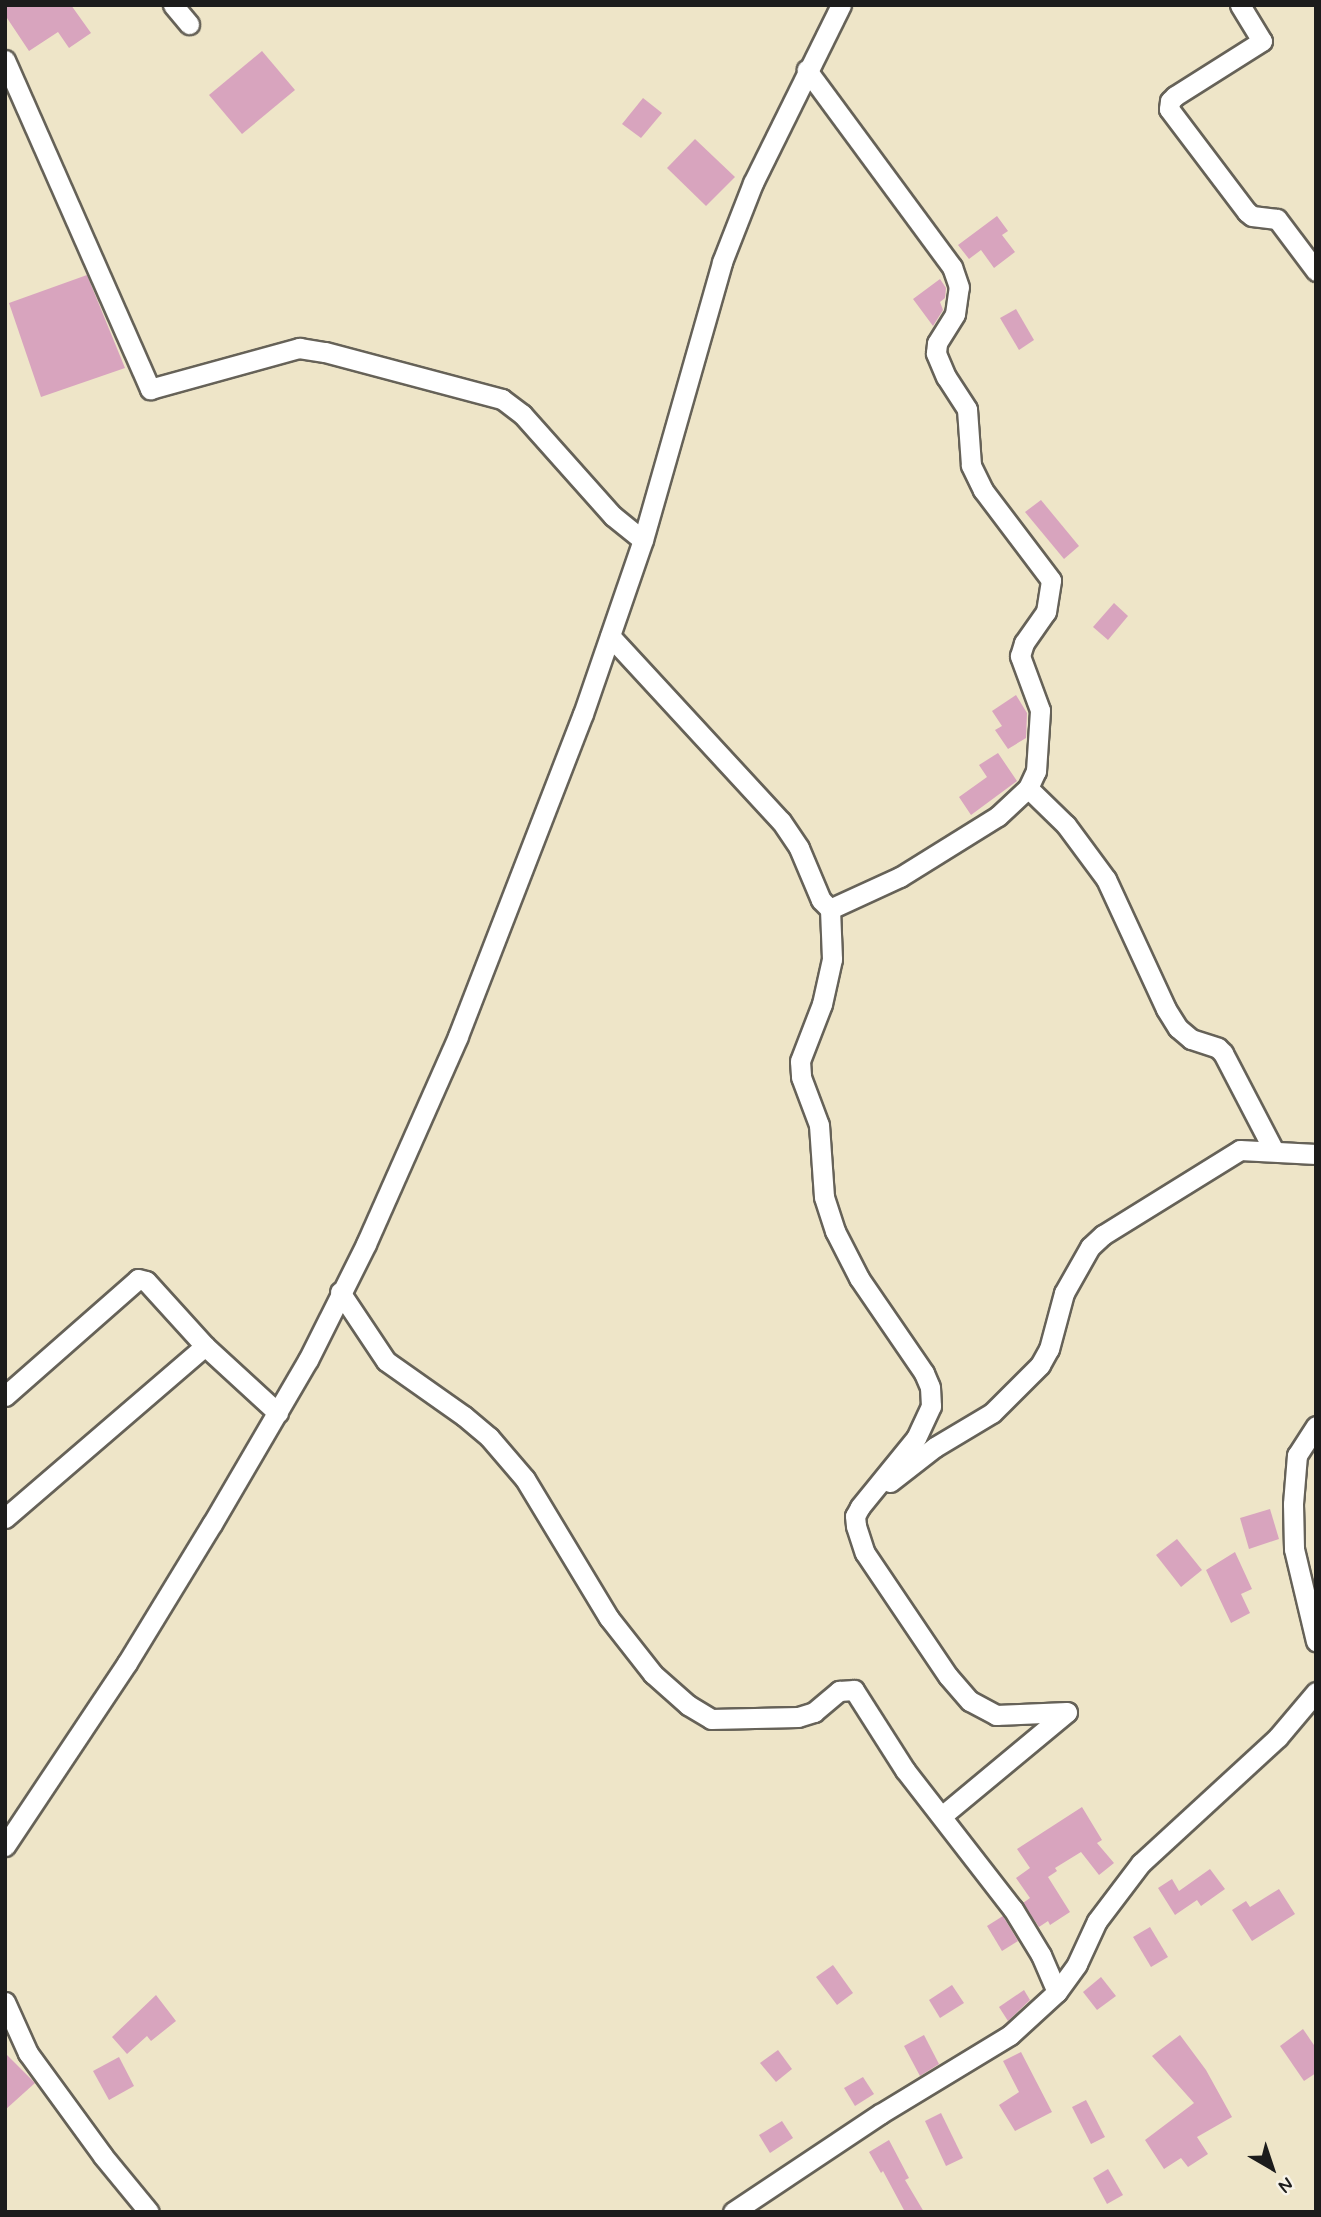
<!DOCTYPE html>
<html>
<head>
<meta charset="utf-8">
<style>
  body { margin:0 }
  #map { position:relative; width:1321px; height:2217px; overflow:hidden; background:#eee5c8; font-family:Mynerve,sans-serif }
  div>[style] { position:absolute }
  .building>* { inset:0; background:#d8a4be }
  .roads { filter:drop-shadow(2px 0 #666258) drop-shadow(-2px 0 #666258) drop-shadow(0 2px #666258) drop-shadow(0 -2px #666258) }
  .street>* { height:19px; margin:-9.5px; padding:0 9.5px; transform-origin:9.5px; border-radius:9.5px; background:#fff }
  span { translate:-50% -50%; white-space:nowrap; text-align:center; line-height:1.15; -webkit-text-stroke:5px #f7f3e8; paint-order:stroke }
  .frame { position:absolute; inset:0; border:7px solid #1c1c1c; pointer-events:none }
  .north { position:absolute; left:1237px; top:2133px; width:70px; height:70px; -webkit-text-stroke:5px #f7f3e8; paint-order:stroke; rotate:141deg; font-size:19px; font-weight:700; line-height:28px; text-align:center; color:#1c1c1c }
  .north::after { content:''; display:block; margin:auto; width:24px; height:32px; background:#1c1c1c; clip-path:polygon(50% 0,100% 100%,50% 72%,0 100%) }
</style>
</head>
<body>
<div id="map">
  <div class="building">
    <i style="clip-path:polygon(5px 5px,71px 5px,91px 33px,69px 48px,58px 32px,29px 51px,5px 15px)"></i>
    <i style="clip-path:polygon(262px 51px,295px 90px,242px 134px,209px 95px)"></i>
    <i style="clip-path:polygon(643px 98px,662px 113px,641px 138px,622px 124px)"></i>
    <i style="clip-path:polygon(695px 139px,735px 177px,706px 206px,667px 168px)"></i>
    <i style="clip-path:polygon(997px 216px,1008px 231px,1002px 235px,1015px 252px,994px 268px,981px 250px,969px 259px,958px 245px)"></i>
    <i style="clip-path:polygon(87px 275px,125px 368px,41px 397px,9px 303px)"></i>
    <i style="clip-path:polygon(940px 279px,946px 288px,945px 298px,940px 302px,943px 310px,933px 326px,913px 299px)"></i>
    <i style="clip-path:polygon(1016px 309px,1034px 340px,1019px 350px,1000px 318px)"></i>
    <i style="clip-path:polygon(1041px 500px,1079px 546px,1064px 559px,1025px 512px)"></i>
    <i style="clip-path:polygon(1114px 603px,1128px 616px,1108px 640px,1093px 627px)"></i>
    <i style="clip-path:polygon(1016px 695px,1027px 713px,1026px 738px,1008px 749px,995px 730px,1002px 726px,992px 711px)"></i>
    <i style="clip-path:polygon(998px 753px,1017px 781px,971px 815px,959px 797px,987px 777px,979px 765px)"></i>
    <i style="clip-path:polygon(1270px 1509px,1279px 1539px,1249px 1549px,1240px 1518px)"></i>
    <i style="clip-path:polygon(1177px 1539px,1202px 1570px,1181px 1587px,1156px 1555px)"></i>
    <i style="clip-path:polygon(1235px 1552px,1252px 1589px,1241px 1594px,1250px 1613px,1231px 1623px,1206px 1570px)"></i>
    <i style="clip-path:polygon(1082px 1807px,1102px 1840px,1097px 1843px,1114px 1863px,1099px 1875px,1081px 1852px,1055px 1868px,1057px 1871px,1048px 1877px,1070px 1912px,1050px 1925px,1048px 1921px,1039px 1927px,1023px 1903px,1030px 1898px,1016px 1878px,1030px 1868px,1017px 1849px)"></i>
    <i style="clip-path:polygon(1210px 1869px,1225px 1889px,1201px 1906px,1197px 1900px,1175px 1915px,1158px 1888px,1172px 1879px,1179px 1891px)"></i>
    <i style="clip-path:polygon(1279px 1889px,1295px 1914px,1252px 1941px,1232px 1910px,1246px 1901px,1250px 1907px)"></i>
    <i style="clip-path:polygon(1003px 1916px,1018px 1941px,1002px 1951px,987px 1926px)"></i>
    <i style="clip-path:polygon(1150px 1927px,1168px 1957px,1151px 1967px,1133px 1937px)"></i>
    <i style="clip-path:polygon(833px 1965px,853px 1993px,837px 2005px,816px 1977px)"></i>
    <i style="clip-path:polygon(1101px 1977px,1116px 1996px,1097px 2010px,1083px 1992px)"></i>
    <i style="clip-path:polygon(952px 1985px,964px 2003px,940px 2018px,929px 2000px)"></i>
    <i style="clip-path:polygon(1024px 1990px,1030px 2000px,1008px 2021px,999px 2007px)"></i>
    <i style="clip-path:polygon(156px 1995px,176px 2021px,151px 2041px,147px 2036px,127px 2054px,112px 2037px)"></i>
    <i style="clip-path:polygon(1303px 2029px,1316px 2048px,1316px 2073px,1304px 2081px,1280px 2046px)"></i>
    <i style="clip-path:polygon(924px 2035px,939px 2064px,920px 2076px,904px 2046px)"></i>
    <i style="clip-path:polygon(1180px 2035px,1206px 2070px,1232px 2117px,1197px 2137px,1208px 2154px,1188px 2167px,1181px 2158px,1164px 2169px,1145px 2140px,1194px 2103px,1152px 2056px)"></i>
    <i style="clip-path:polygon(778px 2050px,792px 2069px,776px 2082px,760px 2063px)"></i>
    <i style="clip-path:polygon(1021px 2052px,1052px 2112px,1015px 2131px,999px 2105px,1019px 2092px,1003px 2061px)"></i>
    <i style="clip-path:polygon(5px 2053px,35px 2083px,5px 2110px)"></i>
    <i style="clip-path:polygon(119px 2057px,134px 2086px,109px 2100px,93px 2071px)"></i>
    <i style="clip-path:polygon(863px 2077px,874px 2094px,855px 2106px,844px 2088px)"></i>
    <i style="clip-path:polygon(1086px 2100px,1105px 2137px,1091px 2144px,1072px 2107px)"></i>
    <i style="clip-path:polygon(941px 2113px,963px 2158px,946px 2166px,925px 2121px)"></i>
    <i style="clip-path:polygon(782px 2121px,793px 2138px,770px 2153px,759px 2135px)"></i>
    <i style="clip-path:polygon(889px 2140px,909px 2178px,905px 2180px,924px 2212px,905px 2212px,883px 2171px,881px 2173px,869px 2152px)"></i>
    <i style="clip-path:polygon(1108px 2169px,1123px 2195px,1107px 2204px,1093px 2178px)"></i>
  </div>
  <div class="roads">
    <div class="street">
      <i style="left:173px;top:5px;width:25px;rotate:50deg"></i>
      <i style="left:1240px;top:5px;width:42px;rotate:58.6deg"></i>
      <i style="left:1262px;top:41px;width:103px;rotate:147.7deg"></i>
      <i style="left:1175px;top:96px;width:7px;rotate:135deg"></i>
      <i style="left:1170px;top:101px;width:8px;rotate:97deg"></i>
      <i style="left:1169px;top:109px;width:129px;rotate:52.9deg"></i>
      <i style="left:1247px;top:212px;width:6px;rotate:39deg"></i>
      <i style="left:1252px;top:216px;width:25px;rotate:7deg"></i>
      <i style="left:1277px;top:219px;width:65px;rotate:53.1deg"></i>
      <i style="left:5px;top:60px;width:360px;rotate:66.2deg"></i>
      <i style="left:150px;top:389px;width:155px;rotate:-15.4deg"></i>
      <i style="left:299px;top:348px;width:26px;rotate:9deg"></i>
      <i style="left:325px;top:352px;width:183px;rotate:14.9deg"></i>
      <i style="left:502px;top:399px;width:25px;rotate:37deg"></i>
      <i style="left:522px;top:414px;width:137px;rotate:48.3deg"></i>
      <i style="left:613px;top:516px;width:38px;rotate:39deg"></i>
      <i style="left:610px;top:636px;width:252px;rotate:47.3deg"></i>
      <i style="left:781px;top:821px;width:32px;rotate:56deg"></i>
      <i style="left:799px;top:848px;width:56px;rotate:67.1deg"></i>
      <i style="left:821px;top:900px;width:13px;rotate:45deg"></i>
      <i style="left:830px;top:909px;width:77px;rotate:-24.6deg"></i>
      <i style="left:900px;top:877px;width:115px;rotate:-31.9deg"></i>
      <i style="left:998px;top:816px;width:41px;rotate:-43deg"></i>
      <i style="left:1028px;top:788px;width:19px;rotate:-65deg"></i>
      <i style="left:1036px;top:771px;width:61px;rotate:-86.2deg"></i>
      <i style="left:1040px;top:710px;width:58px;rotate:-110.3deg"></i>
      <i style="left:1020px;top:656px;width:14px;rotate:-73deg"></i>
      <i style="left:1024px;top:643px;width:38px;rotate:-55deg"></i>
      <i style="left:1046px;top:612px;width:32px;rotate:-81deg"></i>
      <i style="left:1051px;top:580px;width:113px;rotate:-127.1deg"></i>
      <i style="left:983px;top:490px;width:28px;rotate:-116deg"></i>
      <i style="left:971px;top:465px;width:56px;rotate:-94.1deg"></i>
      <i style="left:967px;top:409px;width:38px;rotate:-123deg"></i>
      <i style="left:946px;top:377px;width:26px;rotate:-113deg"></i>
      <i style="left:936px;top:353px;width:10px;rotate:-84deg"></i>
      <i style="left:937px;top:343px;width:34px;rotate:-58deg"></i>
      <i style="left:955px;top:314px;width:27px;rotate:-82deg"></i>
      <i style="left:959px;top:287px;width:21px;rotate:-109deg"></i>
      <i style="left:952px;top:267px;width:245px;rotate:-126.4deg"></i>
      <i style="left:1028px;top:788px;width:53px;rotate:44.2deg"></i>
      <i style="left:1066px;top:825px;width:67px;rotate:53.5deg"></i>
      <i style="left:1106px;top:879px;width:143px;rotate:65.2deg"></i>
      <i style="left:1166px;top:1009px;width:22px;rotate:58deg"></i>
      <i style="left:1178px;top:1028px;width:17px;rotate:40deg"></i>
      <i style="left:1191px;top:1039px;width:28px;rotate:18deg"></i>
      <i style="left:1218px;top:1048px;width:7px;rotate:45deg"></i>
      <i style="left:1223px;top:1053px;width:110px;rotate:62.5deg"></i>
      <i style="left:830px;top:909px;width:50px;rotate:87.7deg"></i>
      <i style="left:832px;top:959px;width:46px;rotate:102.5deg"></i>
      <i style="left:822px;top:1004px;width:61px;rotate:111.1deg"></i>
      <i style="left:800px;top:1061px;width:16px;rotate:86deg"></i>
      <i style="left:801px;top:1077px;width:51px;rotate:69.4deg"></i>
      <i style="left:819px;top:1125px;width:72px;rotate:86deg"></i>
      <i style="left:824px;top:1197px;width:36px;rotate:72deg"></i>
      <i style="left:835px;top:1231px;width:53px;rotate:62.9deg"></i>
      <i style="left:859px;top:1278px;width:115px;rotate:55.6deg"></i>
      <i style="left:924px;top:1373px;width:15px;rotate:67deg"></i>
      <i style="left:930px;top:1387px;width:19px;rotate:87deg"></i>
      <i style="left:931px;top:1406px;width:35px;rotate:115deg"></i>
      <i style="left:916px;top:1438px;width:89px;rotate:129.1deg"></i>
      <i style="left:860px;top:1507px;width:10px;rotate:119deg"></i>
      <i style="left:855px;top:1516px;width:10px;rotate:84deg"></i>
      <i style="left:856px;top:1526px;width:28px;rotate:72deg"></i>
      <i style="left:865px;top:1553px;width:148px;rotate:56deg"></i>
      <i style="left:948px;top:1676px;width:33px;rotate:49deg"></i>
      <i style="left:970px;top:1701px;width:30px;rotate:28deg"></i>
      <i style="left:996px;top:1715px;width:71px;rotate:-2.4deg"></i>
      <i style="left:340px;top:1292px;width:83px;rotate:56.3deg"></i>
      <i style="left:386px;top:1361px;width:95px;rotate:35.2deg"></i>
      <i style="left:464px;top:1416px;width:33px;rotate:40deg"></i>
      <i style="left:489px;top:1437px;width:55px;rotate:49.4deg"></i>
      <i style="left:525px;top:1479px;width:162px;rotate:58.9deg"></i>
      <i style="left:609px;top:1618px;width:71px;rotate:51.8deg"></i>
      <i style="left:653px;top:1674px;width:47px;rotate:41.5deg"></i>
      <i style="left:688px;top:1705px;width:27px;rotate:31deg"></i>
      <i style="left:711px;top:1719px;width:87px;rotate:-1.3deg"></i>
      <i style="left:798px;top:1717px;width:17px;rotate:-17deg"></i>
      <i style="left:814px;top:1712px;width:33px;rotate:-40deg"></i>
      <i style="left:839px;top:1691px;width:15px;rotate:-4deg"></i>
      <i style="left:854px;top:1690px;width:95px;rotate:57.5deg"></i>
      <i style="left:905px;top:1770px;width:176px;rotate:52.2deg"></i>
      <i style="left:1013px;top:1909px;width:54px;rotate:58.7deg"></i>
      <i style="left:1041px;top:1955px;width:40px;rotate:66.6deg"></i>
      <i style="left:5px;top:1396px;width:177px;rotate:-41.3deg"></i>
      <i style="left:138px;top:1279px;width:8px;rotate:14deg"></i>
      <i style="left:146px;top:1281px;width:88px;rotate:47.8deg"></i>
      <i style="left:205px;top:1346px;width:99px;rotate:42.5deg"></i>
      <i style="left:1316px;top:1426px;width:35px;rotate:123deg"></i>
      <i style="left:1297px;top:1455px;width:49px;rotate:94.7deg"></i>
      <i style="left:1293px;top:1504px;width:45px;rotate:88.7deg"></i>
      <i style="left:1294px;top:1549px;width:95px;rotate:76.6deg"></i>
      <i style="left:890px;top:1482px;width:57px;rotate:-37.9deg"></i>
      <i style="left:935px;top:1447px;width:66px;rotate:-30.8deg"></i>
      <i style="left:992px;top:1413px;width:68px;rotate:-45deg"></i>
      <i style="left:1040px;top:1365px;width:18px;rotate:-61deg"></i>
      <i style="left:1049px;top:1349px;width:58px;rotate:-75deg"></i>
      <i style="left:1064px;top:1293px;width:53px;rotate:-60.5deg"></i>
      <i style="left:1090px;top:1247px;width:18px;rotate:-43deg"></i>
      <i style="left:1103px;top:1235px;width:161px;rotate:-31.8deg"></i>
      <i style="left:1240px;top:1150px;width:76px;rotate:3deg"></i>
      <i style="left:5px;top:1518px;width:264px;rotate:-40.7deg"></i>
      <i style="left:943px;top:1815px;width:161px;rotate:-39.7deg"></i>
      <i style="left:5px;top:1846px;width:220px;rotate:-56.3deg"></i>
      <i style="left:127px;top:1663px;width:163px;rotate:-58.6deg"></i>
      <i style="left:212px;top:1524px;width:190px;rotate:-59.7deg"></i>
      <i style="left:308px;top:1360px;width:130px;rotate:-63.4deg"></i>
      <i style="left:366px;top:1244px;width:227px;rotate:-66.1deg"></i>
      <i style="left:458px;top:1036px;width:345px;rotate:-68.8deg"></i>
      <i style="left:583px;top:714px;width:184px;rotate:-71deg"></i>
      <i style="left:643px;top:540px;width:289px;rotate:-74.1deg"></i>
      <i style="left:722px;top:262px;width:85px;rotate:-68.6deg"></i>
      <i style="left:753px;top:183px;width:199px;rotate:-63.7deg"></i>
      <i style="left:5px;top:2002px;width:56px;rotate:65.7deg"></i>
      <i style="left:28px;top:2053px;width:127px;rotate:53.9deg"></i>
      <i style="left:103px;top:2156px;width:72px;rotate:50.6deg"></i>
      <i style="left:733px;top:2212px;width:177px;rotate:-33.7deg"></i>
      <i style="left:880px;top:2114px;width:152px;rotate:-31.3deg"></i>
      <i style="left:1010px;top:2035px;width:64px;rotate:-42.5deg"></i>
      <i style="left:1057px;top:1992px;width:34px;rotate:-54deg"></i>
      <i style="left:1077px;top:1964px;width:47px;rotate:-65.1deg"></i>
      <i style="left:1097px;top:1921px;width:73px;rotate:-52.8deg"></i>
      <i style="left:1141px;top:1863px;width:186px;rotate:-42.6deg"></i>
      <i style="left:1278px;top:1737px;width:59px;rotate:-49.8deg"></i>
    </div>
  </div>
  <div class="frame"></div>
  <div class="north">N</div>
</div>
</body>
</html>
